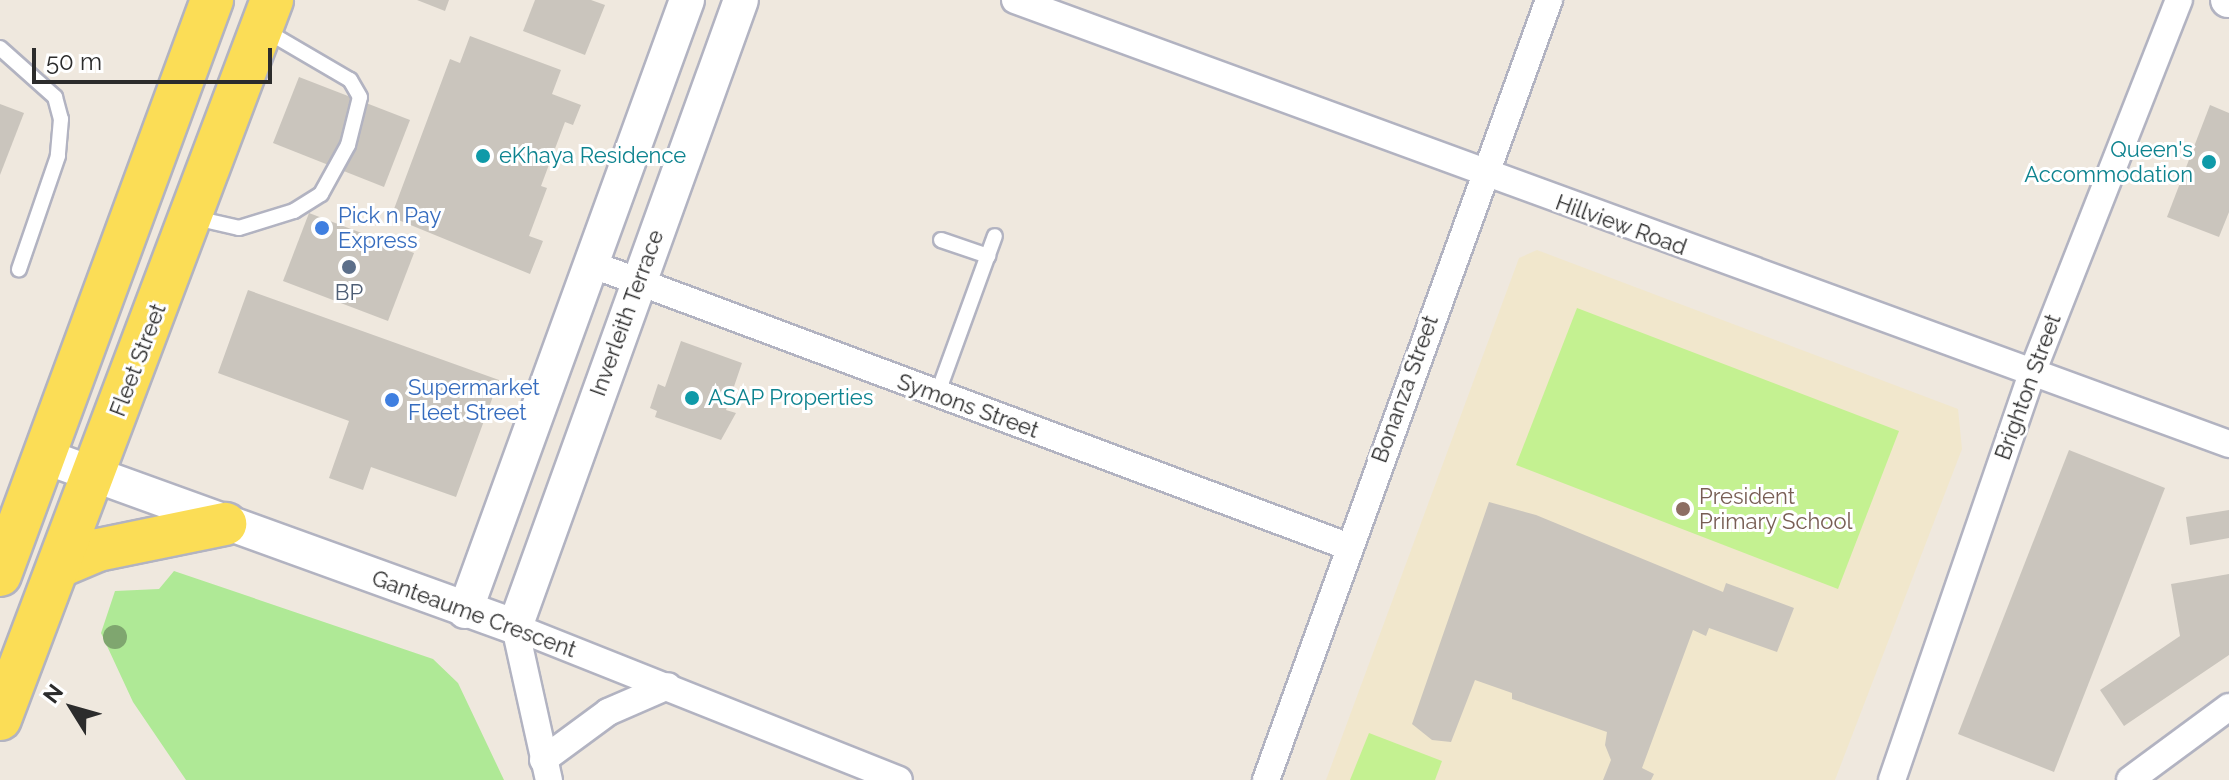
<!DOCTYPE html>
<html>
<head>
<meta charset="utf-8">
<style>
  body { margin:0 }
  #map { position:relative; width:2229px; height:780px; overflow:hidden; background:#efe8de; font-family:Raleway,sans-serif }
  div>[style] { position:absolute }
  .education>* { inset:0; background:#f1e7cc }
  .green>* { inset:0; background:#afe996 }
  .pitch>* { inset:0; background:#c4f191 }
  .building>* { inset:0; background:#cac5bd }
  .roads { filter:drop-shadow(2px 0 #b2b3c1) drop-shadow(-2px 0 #b2b3c1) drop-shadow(0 2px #b2b3c1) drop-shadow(0 -2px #b2b3c1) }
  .service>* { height:14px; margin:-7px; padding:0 7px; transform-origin:7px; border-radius:7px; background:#fff }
  .minor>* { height:26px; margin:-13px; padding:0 13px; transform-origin:13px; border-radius:13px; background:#fff }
  .tertiary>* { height:34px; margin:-17px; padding:0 17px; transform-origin:17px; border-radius:17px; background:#fff }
  .primary>* { height:42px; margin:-21px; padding:0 21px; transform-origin:21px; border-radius:21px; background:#fbdd56 }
  .trees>* { width:24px; height:24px; margin:-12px; border-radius:50%; background:#7fa66f }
  .dots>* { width:22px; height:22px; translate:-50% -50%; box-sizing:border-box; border:4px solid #fff; border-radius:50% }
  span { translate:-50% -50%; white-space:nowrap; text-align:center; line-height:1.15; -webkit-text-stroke:6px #fff; paint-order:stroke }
  .culture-label { font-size:22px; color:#0d838f }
  .right { translate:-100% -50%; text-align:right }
  .left { translate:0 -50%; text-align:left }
  .shop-label { font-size:22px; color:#366cbe }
  .street-label { font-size:22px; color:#2c2c2c }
  .service-label { font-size:22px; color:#4e5e75 }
  .education-label { font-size:22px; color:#785e54 }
  .north { position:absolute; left:32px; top:668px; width:80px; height:80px; -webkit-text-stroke:6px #fff; paint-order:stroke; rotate:307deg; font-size:22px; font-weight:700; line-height:32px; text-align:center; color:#2c2c2c }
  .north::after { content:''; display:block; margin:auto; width:28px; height:36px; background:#2c2c2c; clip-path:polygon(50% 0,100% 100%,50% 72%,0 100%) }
  .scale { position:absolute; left:32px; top:48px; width:240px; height:36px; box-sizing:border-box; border:4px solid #2c2c2c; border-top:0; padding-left:10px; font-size:24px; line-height:28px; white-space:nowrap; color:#2c2c2c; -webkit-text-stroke:6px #fff; paint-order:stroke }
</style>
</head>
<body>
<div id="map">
  <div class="education">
    <i style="clip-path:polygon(1537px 250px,1958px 409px,1962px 449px,1835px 780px,1326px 780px,1519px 258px)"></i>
  </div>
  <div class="green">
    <i style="clip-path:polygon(174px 571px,433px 659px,458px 683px,504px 780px,186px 780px,133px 702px,101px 633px,115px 591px,159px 589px)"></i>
  </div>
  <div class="pitch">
    <i style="clip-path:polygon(1577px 308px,1899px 431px,1838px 589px,1516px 465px)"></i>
    <i style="clip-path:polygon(1369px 733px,1442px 761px,1435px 780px,1350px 780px)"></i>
  </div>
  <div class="building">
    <i style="clip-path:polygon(417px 0,449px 0,445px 11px)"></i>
    <i style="clip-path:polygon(535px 0,591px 0,605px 5px,585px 55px,523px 31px)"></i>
    <i style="clip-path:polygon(470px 36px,561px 70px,552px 94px,581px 105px,573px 125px,565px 122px,541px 186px,547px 188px,529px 236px,543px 241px,530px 274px,391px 217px,450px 59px,460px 63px)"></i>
    <i style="clip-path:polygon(299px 77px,410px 120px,384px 187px,273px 143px)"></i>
    <i style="clip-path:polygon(0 104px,24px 113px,0 175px)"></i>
    <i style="clip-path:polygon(2210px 105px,2229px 113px,2229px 212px,2219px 237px,2167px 217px)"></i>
    <i style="clip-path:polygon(309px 213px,414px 253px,388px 321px,283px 281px)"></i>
    <i style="clip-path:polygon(248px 290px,499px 380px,456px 497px,371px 467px,363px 490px,329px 478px,349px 421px,218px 373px)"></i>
    <i style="clip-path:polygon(681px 341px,742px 363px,726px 410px,736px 413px,721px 440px,655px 417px,657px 411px,650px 408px,658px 384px,665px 387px)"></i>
    <i style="clip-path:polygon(2069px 450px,2165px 488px,2054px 772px,1958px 734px)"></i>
    <i style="clip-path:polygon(1489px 502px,1536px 515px,1723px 592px,1726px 583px,1794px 608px,1777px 652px,1709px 628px,1706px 636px,1693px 630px,1642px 768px,1654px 774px,1651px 780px,1603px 780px,1611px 760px,1605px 745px,1607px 732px,1512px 699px,1512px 693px,1475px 680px,1451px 742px,1432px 740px,1412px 724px)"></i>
    <i style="clip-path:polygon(2229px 510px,2229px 538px,2190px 545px,2186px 517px)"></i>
    <i style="clip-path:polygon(2229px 574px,2229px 655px,2124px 726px,2100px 690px,2180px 636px,2171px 584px)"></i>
  </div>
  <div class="roads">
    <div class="service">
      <i style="left:0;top:48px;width:74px;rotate:41.7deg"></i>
      <i style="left:55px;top:97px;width:23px;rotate:75deg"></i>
      <i style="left:61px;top:119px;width:37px;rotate:95deg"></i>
      <i style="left:58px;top:156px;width:120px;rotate:109deg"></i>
      <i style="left:191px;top:217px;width:49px;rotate:12.9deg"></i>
      <i style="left:239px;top:228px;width:58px;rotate:-17.2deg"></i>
      <i style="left:294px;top:211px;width:32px;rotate:-32deg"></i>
      <i style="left:321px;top:194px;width:56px;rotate:-61.1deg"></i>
      <i style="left:348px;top:145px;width:49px;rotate:-76deg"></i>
      <i style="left:360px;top:97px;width:20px;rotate:-120deg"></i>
      <i style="left:350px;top:80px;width:97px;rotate:-149.7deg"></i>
      <i style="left:941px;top:240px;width:50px;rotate:18.8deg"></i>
      <i style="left:937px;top:395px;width:169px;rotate:-70deg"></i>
    </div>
    <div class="minor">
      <i style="left:1015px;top:0;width:1293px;rotate:20.09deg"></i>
      <i style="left:591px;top:264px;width:807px;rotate:20.46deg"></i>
      <i style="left:515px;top:627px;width:413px;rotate:21.7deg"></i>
      <i style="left:515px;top:627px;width:157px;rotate:77.5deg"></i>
      <i style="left:543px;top:760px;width:81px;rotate:-36.4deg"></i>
      <i style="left:608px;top:712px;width:65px;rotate:-23.4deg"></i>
      <i style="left:1266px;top:780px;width:830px;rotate:-70.06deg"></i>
      <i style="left:1892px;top:780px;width:430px;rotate:-71deg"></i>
      <i style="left:2032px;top:373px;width:401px;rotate:-68.5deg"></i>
      <i style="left:2130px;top:780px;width:123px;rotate:-36.4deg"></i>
    </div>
    <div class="tertiary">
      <i style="left:2228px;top:0;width:1px"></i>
      <i style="left:46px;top:457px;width:499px;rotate:19.9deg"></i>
      <i style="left:515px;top:627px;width:666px;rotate:-70.18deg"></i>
      <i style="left:465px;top:611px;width:650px;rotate:-70.03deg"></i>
    </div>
    <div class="primary">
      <i style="left:58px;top:567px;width:43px;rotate:-23deg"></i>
      <i style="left:98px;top:550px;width:130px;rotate:-11.6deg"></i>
      <i style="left:0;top:575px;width:613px;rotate:-69.76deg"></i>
      <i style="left:0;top:719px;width:769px;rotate:-69.28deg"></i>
    </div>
  </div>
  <div class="trees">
    <i style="left:115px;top:637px"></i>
  </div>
  <div class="dots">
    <i style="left:483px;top:156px;background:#0f9aa8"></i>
    <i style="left:2209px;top:162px;background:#0f9aa8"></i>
    <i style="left:322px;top:228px;background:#3f7fe0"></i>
    <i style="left:349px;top:267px;background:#5c6f8a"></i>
    <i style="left:692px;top:398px;background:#0f9aa8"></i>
    <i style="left:392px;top:400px;background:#3f7fe0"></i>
    <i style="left:1683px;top:509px;background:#8d6e63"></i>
  </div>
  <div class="culture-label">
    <span class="right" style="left:2193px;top:162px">Queen's<br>Accommodation</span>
    <span class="left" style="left:499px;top:156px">eKhaya Residence</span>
    <span class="left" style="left:708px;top:398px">ASAP Properties</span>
  </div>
  <div class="shop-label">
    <span class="left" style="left:338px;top:228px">Pick n Pay<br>Express</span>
    <span class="left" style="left:408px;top:400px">Supermarket<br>Fleet Street</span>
  </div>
  <div class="street-label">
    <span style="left:1621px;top:225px;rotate:20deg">Hillview Road</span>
    <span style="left:627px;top:313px;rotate:-70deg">Inverleith Terrace</span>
    <span style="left:138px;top:360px;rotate:-69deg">Fleet Street</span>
    <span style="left:2028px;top:387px;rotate:-70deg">Brighton Street</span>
    <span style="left:1405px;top:389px;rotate:-70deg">Bonanza Street</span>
    <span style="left:968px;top:406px;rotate:20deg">Symons Street</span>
    <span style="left:474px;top:614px;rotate:20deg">Ganteaume Crescent</span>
  </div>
  <div class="service-label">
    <span style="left:349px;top:293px">BP</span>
  </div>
  <div class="education-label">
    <span class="left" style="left:1699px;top:509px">President<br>Primary School</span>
  </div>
  <div class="north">N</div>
  <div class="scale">50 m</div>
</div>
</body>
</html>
